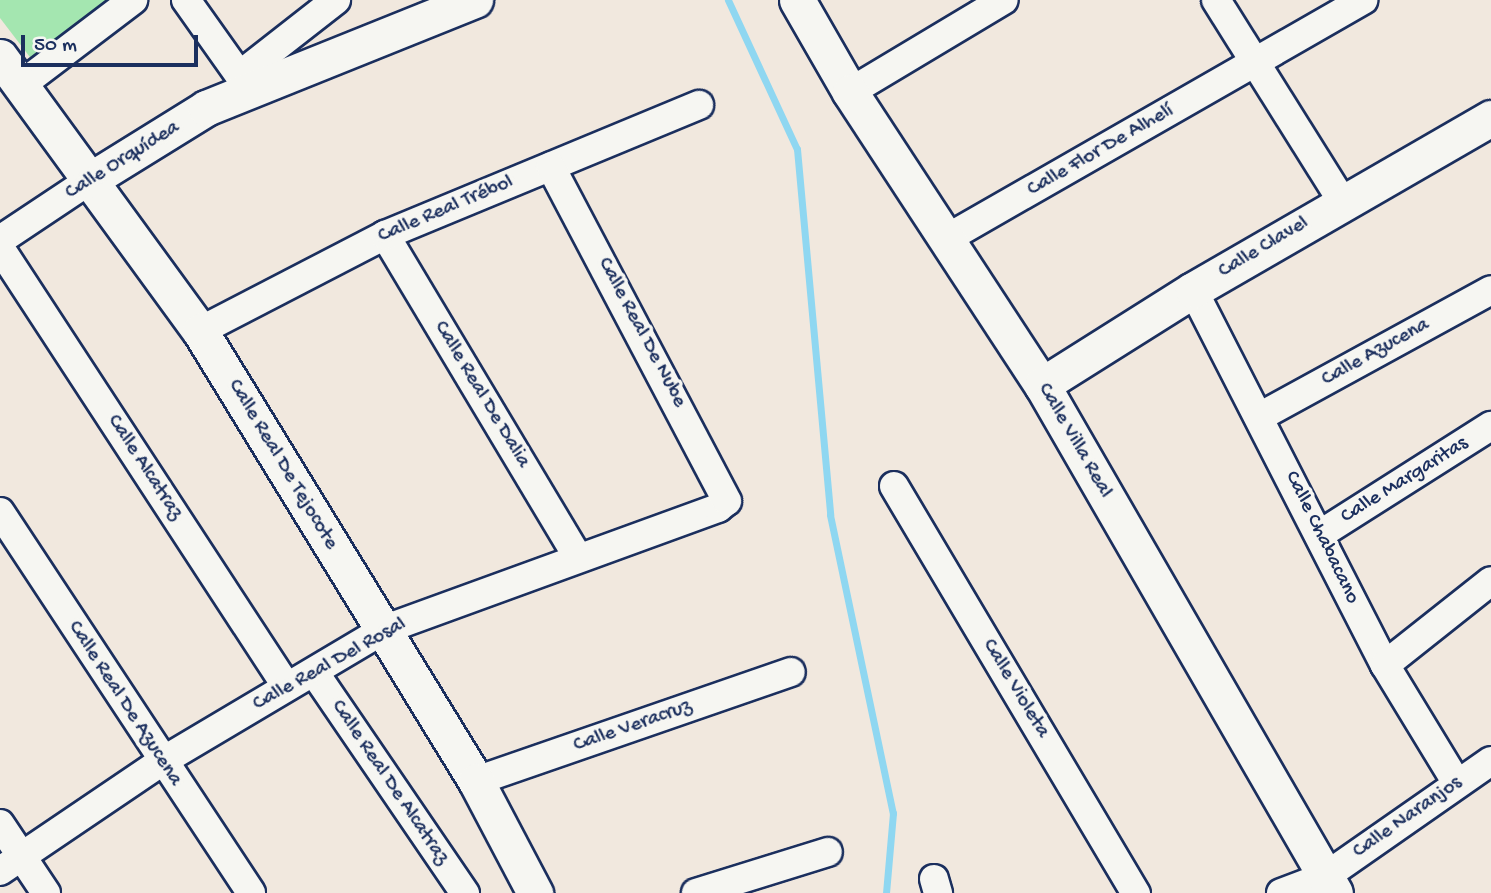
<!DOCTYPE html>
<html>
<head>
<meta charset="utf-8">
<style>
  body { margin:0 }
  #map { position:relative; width:1491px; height:893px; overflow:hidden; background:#f1e8de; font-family:"Gochi Hand",sans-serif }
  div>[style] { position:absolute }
  .green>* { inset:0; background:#a4e6b0 }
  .stream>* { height:7px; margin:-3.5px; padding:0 3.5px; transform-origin:3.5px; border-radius:3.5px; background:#8fd7f1 }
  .roads { filter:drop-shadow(2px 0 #1b2f5e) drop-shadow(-2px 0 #1b2f5e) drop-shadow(0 2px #1b2f5e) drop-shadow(0 -2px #1b2f5e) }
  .minor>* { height:28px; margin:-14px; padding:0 14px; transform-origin:14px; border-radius:14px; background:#f6f6f2 }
  .tertiary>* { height:35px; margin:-17.5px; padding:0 17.5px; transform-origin:17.5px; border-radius:17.5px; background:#f6f6f2 }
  span { translate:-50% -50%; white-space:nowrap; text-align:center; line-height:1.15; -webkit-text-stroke:7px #f6f6f2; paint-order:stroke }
  .street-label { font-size:21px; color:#1b2f5e }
  .scale { position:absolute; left:21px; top:35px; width:177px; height:32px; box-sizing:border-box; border:4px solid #1b2f5e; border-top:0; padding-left:9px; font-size:21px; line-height:24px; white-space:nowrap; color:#1b2f5e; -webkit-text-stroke:5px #f6f6f2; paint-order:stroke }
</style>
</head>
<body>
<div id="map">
  <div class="green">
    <i style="clip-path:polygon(0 0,126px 0,36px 65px,0 18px)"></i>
  </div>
  <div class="stream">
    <i style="left:728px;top:0;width:164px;rotate:65.2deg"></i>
    <i style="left:797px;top:149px;width:367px;rotate:84.8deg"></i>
    <i style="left:830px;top:515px;width:305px;rotate:78.1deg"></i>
    <i style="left:893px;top:813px;width:80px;rotate:95deg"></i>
  </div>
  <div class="roads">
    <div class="minor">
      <i style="left:186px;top:0;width:109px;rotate:54.7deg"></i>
      <i style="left:1216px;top:0;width:237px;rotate:57.9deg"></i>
      <i style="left:240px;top:75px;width:122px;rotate:-38deg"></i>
      <i style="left:21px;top:85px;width:141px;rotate:-37.2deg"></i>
      <i style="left:850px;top:92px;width:179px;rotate:-30.9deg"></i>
      <i style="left:385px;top:235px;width:374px;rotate:59.1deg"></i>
      <i style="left:946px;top:239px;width:481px;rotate:-29.8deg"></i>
      <i style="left:0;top:240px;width:108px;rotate:-33.7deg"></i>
      <i style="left:0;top:248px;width:524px;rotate:56.83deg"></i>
      <i style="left:1193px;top:290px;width:421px;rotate:62.9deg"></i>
      <i style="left:1385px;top:665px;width:137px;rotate:58.7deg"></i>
      <i style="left:200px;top:331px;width:208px;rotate:-27.4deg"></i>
      <i style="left:385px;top:235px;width:340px;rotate:-22.5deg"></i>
      <i style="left:1261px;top:416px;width:262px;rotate:-28.7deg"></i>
      <i style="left:894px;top:486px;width:474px;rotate:59.3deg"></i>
      <i style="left:0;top:512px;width:456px;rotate:56.6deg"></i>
      <i style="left:1319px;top:535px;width:204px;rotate:-32.4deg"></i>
      <i style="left:1385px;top:665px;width:135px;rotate:-38.4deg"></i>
      <i style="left:314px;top:672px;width:268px;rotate:55.7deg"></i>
      <i style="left:476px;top:781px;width:333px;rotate:-19.1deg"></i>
      <i style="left:0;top:824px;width:83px;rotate:56.3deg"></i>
      <i style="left:0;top:871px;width:194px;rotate:-34.1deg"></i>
      <i style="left:161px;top:762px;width:258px;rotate:-30.7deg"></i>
      <i style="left:383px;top:630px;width:357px;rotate:-20deg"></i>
      <i style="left:718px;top:508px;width:11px;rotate:-38deg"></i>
      <i style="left:727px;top:501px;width:378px;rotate:-117.8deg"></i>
      <i style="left:934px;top:879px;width:15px;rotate:74deg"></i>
      <i style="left:696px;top:893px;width:138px;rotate:-17.3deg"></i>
      <i style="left:1281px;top:893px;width:48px;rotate:-20.7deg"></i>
      <i style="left:1326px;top:876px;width:201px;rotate:-34.9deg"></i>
    </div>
    <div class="tertiary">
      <i style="left:797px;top:0;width:106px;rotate:60.1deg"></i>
      <i style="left:850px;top:92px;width:350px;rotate:56.8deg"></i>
      <i style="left:1042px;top:385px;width:586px;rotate:60.02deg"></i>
      <i style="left:0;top:57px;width:339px;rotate:53.9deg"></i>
      <i style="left:200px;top:331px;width:528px;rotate:58.48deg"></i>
      <i style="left:476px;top:781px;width:127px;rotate:62.2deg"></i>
      <i style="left:90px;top:180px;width:137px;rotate:-31.8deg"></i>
      <i style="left:206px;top:108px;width:290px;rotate:-21.9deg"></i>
      <i style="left:1042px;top:385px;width:178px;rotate:-32.2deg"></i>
      <i style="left:1193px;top:290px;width:344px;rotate:-30deg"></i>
    </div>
  </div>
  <div class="street-label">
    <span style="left:1101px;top:151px;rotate:-30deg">Calle Flor De Alhelí</span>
    <span style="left:123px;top:161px;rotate:-32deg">Calle Orquídea</span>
    <span style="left:446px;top:210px;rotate:-23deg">Calle Real Trébol</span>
    <span style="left:1264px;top:248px;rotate:-31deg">Calle Clavel</span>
    <span style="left:641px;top:333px;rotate:62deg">Calle Real De Nube</span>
    <span style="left:1376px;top:353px;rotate:-29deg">Calle Azucena</span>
    <span style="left:481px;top:395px;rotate:59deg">Calle Real De Dalia</span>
    <span style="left:1074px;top:441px;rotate:60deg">Calle Villa Real</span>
    <span style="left:282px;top:465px;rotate:59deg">Calle Real De Tejocote</span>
    <span style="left:144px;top:468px;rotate:57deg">Calle Alcatraz</span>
    <span style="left:1405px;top:481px;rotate:-32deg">Calle Margaritas</span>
    <span style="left:1321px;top:538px;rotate:64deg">Calle Chabacano</span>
    <span style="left:330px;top:665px;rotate:-29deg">Calle Real Del Rosal</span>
    <span style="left:1015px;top:689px;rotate:59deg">Calle Violeta</span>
    <span style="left:124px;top:704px;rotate:57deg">Calle Real De Azucena</span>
    <span style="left:633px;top:727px;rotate:-19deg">Calle Veracruz</span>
    <span style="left:389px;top:783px;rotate:56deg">Calle Real De Alcatraz</span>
    <span style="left:1408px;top:818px;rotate:-35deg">Calle Naranjos</span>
  </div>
  <div class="scale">50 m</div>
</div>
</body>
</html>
